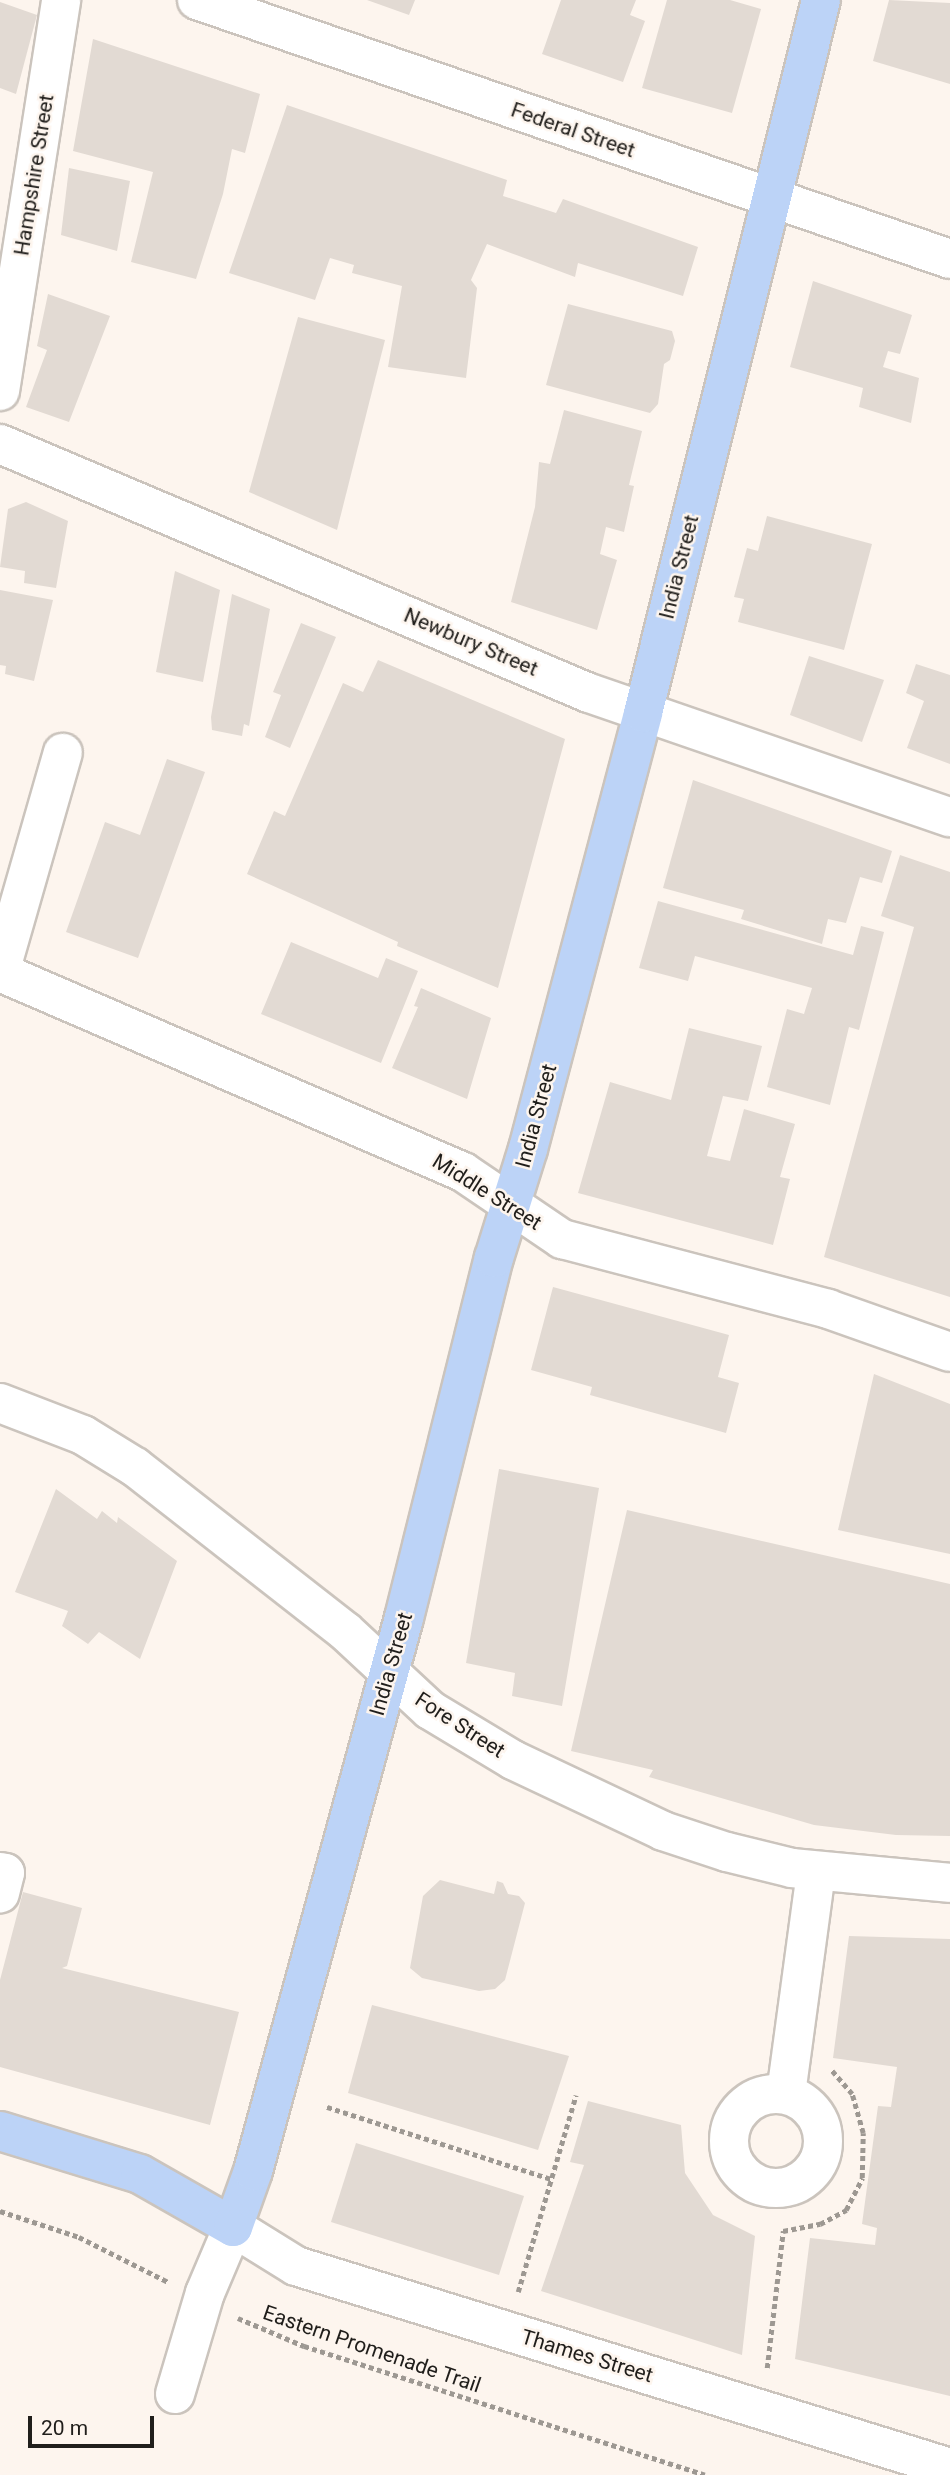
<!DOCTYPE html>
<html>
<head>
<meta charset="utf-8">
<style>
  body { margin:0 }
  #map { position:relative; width:950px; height:2475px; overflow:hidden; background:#fdf5ee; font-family:Roboto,sans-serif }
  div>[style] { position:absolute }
  .building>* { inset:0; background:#e2dad3 }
  .path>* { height:4.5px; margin-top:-2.25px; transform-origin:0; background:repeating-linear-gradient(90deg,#9d9892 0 5px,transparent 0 8.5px) }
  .roads { filter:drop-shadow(2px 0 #cbc4bd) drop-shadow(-2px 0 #cbc4bd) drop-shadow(0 2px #cbc4bd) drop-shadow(0 -2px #cbc4bd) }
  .minor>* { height:38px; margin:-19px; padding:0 19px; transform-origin:19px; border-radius:19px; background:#fff }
  .minor>.ring { margin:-19px; padding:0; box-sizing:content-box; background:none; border:38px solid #fff; border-radius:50% }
  .major>* { height:38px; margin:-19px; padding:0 19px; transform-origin:19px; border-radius:19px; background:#bcd3f7 }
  span { translate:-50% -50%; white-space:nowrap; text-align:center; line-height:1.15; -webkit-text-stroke:5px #fdf5ee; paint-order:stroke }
  .street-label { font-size:21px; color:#201e1b }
  .scale { position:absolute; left:28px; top:2416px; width:126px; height:32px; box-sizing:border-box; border:4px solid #201e1b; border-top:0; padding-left:9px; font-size:21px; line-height:24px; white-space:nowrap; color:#201e1b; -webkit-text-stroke:5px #fdf5ee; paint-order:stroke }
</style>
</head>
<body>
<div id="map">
  <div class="building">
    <i style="clip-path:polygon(367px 0,415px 0,409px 15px)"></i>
    <i style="clip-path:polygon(561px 0,636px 0,630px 15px,645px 21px,623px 82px,542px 54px)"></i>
    <i style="clip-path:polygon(667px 0,730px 0,761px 9px,732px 113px,642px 88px)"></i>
    <i style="clip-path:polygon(889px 0,950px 3px,950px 84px,873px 61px)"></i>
    <i style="clip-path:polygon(0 2px,37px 15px,16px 94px,0 88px)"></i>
    <i style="clip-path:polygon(93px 39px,260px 94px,245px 153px,232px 149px,223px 194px,196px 279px,131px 262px,153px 172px,73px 151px)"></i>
    <i style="clip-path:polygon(287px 105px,507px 180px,503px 196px,556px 213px,563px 199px,698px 247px,683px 296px,578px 263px,575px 277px,487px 244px,471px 280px,477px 288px,466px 378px,388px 367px,402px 286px,352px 273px,354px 265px,330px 258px,315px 300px,229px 273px)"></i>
    <i style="clip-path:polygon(69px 168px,130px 181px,117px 251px,61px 235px)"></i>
    <i style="clip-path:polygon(813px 281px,912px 315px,900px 354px,888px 351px,883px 367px,919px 378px,911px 423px,859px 407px,863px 388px,790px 367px)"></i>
    <i style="clip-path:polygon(48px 294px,110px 316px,69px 422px,26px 407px,47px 350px,37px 346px)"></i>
    <i style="clip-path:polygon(568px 304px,672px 331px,675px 341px,670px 360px,664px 364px,658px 404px,650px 413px,546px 385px)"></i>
    <i style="clip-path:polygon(298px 317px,385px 340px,337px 530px,249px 492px)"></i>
    <i style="clip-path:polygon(564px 410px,642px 431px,629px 485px,634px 486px,624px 532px,606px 527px,600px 554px,617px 560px,597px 630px,511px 602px,535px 507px,539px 462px,550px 464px)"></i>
    <i style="clip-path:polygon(26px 502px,68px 521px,56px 588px,24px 583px,25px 571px,0 567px,8px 509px)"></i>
    <i style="clip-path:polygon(767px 516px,872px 544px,844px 650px,738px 622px,744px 599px,734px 597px,747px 548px,758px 551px)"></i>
    <i style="clip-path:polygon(175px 571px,220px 590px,203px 682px,156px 672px)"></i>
    <i style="clip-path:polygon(0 590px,53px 600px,34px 681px,5px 674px,6px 666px,0 665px)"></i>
    <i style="clip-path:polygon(232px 594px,270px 609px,249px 726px,244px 724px,242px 736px,212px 730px,211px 717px)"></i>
    <i style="clip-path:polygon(301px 623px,336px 637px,290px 748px,265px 737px,281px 695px,273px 692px)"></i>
    <i style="clip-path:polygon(809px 656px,884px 680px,862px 742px,790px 715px)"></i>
    <i style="clip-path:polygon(378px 660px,565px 739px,498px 988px,397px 946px,398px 942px,247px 874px,274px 811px,285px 816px,343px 683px,363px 692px)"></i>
    <i style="clip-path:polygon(916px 664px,950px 675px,950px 764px,907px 748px,924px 701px,906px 693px)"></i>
    <i style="clip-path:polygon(167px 759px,205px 772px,138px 958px,66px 932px,105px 822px,140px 835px)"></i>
    <i style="clip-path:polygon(693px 780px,892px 851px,882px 883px,860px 877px,846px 923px,828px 919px,822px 944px,741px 919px,744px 910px,663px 888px)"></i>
    <i style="clip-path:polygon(900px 855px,950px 872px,950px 1297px,824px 1257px,914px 927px,881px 916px)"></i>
    <i style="clip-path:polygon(658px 901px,853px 955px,861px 926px,884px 932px,859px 1030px,849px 1027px,830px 1105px,767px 1087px,787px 1009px,804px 1014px,812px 988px,695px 956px,688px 981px,639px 968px)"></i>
    <i style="clip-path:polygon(291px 942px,378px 978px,386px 958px,418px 971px,381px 1063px,261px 1014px)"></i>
    <i style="clip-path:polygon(421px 988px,491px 1018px,467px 1099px,392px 1068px,418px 1007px,414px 1006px)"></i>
    <i style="clip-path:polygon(689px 1028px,762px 1046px,748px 1101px,723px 1096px,707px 1156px,730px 1161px,744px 1109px,795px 1124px,780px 1177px,790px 1179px,773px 1245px,578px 1193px,610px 1082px,671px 1100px)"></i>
    <i style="clip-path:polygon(553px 1287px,729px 1335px,718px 1377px,739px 1383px,726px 1433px,590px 1395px,592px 1387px,531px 1370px)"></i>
    <i style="clip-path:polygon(874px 1374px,950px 1404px,950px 1554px,838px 1530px)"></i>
    <i style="clip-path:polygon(499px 1469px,599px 1488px,562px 1706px,512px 1696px,515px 1673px,466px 1663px)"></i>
    <i style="clip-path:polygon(56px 1489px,97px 1519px,102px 1511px,117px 1523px,118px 1517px,177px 1561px,140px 1659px,99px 1632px,88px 1644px,62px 1626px,68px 1611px,15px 1592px)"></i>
    <i style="clip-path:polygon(627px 1510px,950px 1584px,950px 1836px,896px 1835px,814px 1825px,649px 1777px,653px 1770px,571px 1751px)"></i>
    <i style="clip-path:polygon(440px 1880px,494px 1894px,497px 1881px,503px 1883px,508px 1894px,519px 1896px,525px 1903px,505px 1980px,495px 1989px,479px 1991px,422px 1978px,410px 1968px,423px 1896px)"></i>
    <i style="clip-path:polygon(23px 1892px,82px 1908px,67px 1966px,62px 1968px,239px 2012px,210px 2125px,0 2067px,0 1980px)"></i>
    <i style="clip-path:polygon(849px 1936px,950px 1939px,950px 2396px,795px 2359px,810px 2238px,875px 2245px,877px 2228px,862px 2224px,878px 2106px,891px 2107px,897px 2067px,833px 2058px)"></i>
    <i style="clip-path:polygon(372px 2005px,569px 2056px,538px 2150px,348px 2093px)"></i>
    <i style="clip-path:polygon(588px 2101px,681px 2125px,685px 2173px,713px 2215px,755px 2236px,742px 2355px,541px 2291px,584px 2165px,570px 2162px)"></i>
    <i style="clip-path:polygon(356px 2143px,524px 2196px,499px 2275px,331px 2222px)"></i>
  </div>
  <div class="path">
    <i style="left:327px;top:2107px;width:235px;rotate:17.8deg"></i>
    <i style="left:0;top:2211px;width:83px;rotate:18.2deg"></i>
    <i style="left:79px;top:2237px;width:100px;rotate:26.8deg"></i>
    <i style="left:518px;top:2292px;width:205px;rotate:-73.6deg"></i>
    <i style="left:238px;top:2318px;width:72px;rotate:23deg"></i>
    <i style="left:304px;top:2346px;width:421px;rotate:17.8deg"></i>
    <i style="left:767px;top:2368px;width:138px;rotate:-83.3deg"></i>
    <i style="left:783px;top:2231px;width:38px;rotate:-11deg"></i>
    <i style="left:820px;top:2224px;width:30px;rotate:-28deg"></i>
    <i style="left:846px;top:2210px;width:36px;rotate:-63deg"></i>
    <i style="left:862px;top:2178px;width:45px;rotate:-88.7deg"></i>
    <i style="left:863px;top:2133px;width:41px;rotate:-105.8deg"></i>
    <i style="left:852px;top:2094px;width:33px;rotate:-131deg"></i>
  </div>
  <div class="roads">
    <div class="minor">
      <i style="left:197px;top:0;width:796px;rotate:18.98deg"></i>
      <i style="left:0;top:391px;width:396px;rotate:-81.1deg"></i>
      <i style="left:0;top:444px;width:639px;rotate:22.92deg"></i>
      <i style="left:589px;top:693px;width:382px;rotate:19deg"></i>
      <i style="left:0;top:972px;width:504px;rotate:23.36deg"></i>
      <i style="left:463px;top:1172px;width:120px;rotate:34.1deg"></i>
      <i style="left:562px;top:1239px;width:275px;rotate:14.7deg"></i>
      <i style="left:828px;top:1309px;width:129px;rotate:19.4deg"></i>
      <i style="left:0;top:972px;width:228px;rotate:-74deg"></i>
      <i style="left:0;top:1403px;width:89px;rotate:21.1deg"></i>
      <i style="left:83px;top:1435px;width:61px;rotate:31.6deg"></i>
      <i style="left:135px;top:1467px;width:266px;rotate:38deg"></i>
      <i style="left:345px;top:1631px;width:116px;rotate:42.9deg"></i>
      <i style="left:430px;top:1710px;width:97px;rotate:31.1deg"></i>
      <i style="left:513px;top:1760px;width:166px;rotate:25.3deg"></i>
      <i style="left:663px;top:1831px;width:67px;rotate:18.2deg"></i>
      <i style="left:727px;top:1852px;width:67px;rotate:13.8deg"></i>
      <i style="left:792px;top:1868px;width:159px;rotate:5.4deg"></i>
      <i style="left:0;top:1872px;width:5px;rotate:11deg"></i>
      <i style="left:5px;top:1873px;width:21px;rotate:104deg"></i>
      <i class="ring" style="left:729px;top:2094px;width:56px;height:56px"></i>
      <i style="left:786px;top:2094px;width:225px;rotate:-82.3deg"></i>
      <i style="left:175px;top:2394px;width:105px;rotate:-73.5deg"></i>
      <i style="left:205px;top:2293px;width:72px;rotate:-67deg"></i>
      <i style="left:233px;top:2227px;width:74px;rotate:31.8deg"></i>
      <i style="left:296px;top:2266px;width:684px;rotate:17.16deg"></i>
    </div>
    <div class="major">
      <i style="left:0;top:2131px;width:146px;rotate:17.1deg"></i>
      <i style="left:140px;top:2174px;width:107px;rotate:29.7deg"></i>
      <i style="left:233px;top:2227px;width:59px;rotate:-70.3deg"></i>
      <i style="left:253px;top:2171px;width:573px;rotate:-74.73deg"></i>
      <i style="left:404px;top:1618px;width:371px;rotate:-76deg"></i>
      <i style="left:494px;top:1258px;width:114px;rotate:-72.7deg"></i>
      <i style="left:528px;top:1149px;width:451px;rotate:-75.2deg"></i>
      <i style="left:643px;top:713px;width:735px;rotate:-75.98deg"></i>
    </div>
  </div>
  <div class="street-label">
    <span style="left:573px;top:130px;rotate:19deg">Federal Street</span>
    <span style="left:34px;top:175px;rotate:-81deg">Hampshire Street</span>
    <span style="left:679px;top:567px;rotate:-76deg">India Street</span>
    <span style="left:471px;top:642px;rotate:23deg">Newbury Street</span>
    <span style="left:536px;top:1116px;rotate:-75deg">India Street</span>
    <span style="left:487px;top:1192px;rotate:32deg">Middle Street</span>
    <span style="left:391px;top:1664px;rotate:-74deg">India Street</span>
    <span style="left:460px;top:1725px;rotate:33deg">Fore Street</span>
    <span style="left:372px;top:2349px;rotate:19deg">Eastern Promenade Trail</span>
    <span style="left:587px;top:2356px;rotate:17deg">Thames Street</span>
  </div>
  <div class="scale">20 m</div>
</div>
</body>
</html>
